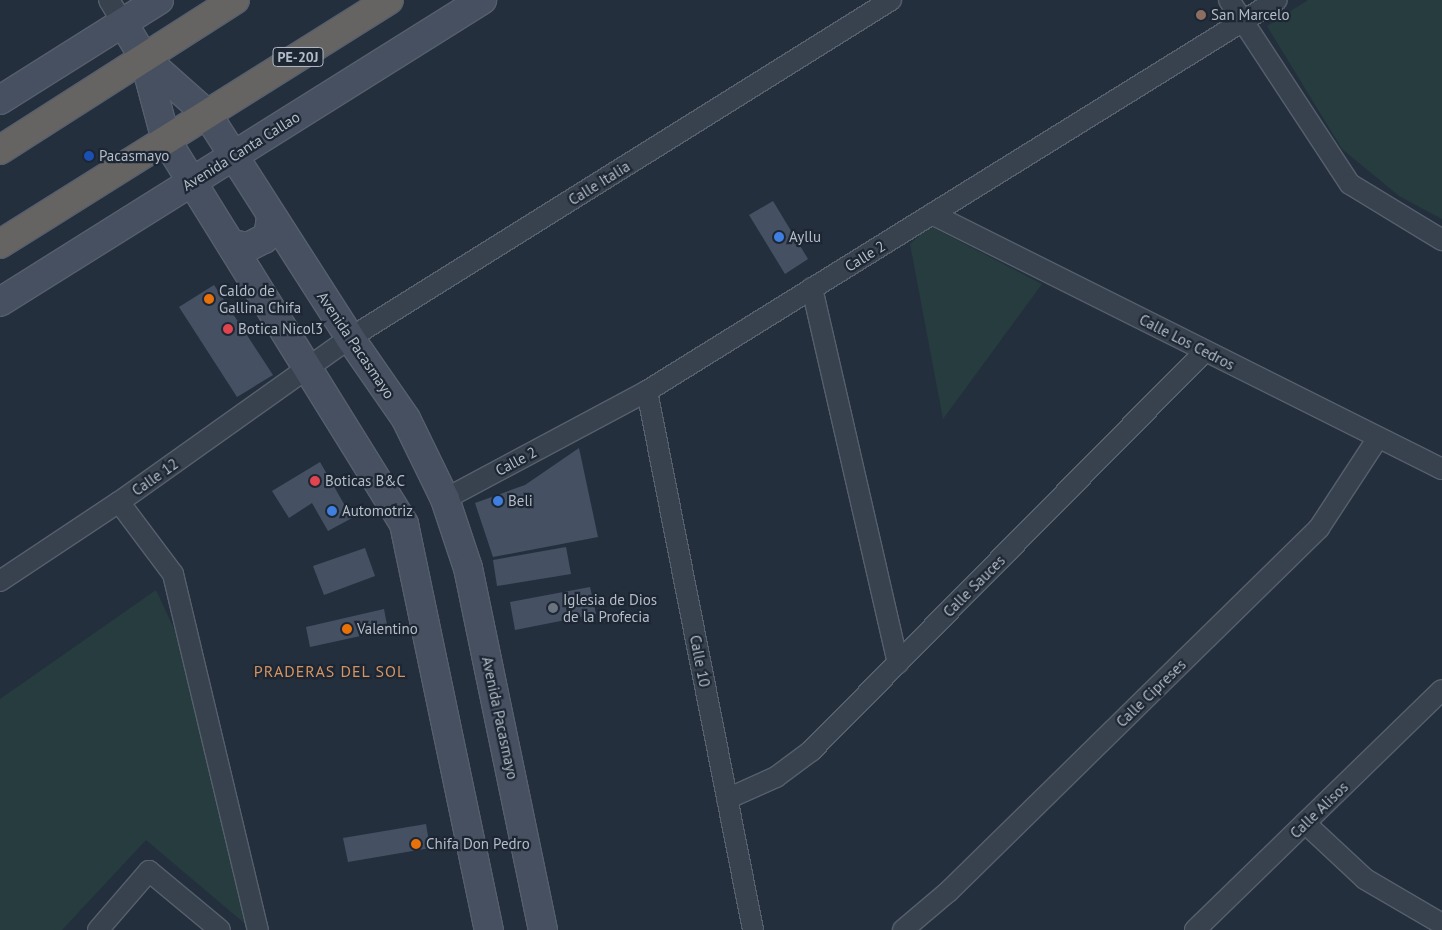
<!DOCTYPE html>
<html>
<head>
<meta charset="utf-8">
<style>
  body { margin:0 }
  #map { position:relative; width:1442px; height:930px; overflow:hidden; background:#242f3e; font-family:"PT Sans",sans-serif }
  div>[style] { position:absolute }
  .green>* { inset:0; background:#263c3f }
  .building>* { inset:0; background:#455162 }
  .roads { filter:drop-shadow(1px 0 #565f6c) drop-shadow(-1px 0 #565f6c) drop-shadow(0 1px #565f6c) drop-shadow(0 -1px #565f6c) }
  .minor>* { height:20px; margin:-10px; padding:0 10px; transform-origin:10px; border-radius:10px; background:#38414e }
  .secondary>* { height:28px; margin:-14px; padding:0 14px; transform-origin:14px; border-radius:14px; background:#465061 }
  .trunk>* { height:28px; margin:-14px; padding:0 14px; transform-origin:14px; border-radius:14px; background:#656462 }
  .dots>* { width:14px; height:14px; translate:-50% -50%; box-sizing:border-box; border:2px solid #1d2633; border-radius:50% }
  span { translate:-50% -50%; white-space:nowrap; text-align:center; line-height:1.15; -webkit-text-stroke:4.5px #1d2633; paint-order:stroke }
  .shield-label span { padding:1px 4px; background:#1d2633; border:1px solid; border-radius:4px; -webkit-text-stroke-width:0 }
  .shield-label { font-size:14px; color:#b4bcc9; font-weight:700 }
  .poi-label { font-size:15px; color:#b4bcc9 }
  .left { translate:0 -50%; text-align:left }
  .street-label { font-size:15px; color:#b4bcc9 }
  .neighbourhood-label { font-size:16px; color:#d59563; letter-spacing:1px }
</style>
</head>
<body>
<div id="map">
  <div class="green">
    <i style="clip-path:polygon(1308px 0,1442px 0,1442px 219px,1399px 196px,1342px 149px,1267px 26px)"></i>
    <i style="clip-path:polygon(930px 226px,1042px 284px,943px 419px,910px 244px)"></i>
    <i style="clip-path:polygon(156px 590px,176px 633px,250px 928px,146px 840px,62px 930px,0 930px,0 699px)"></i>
  </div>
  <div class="building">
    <i style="clip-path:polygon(773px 201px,808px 259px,785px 274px,749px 215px)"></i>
    <i style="clip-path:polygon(214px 285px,273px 375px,237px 397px,179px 307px)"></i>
    <i style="clip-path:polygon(579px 448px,598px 537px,493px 557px,475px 503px,525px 485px)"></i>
    <i style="clip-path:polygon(320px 462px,352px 518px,328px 531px,312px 503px,289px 518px,272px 491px)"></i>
    <i style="clip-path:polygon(566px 547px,571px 574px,497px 586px,493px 560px)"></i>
    <i style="clip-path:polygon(365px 548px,375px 576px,324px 595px,313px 566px)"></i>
    <i style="clip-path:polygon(590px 587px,596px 614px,515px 630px,510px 602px)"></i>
    <i style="clip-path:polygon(384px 609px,388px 630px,310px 647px,306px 627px)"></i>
    <i style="clip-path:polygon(426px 824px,430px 848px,348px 862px,343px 838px)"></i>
  </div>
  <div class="roads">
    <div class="minor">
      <i style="left:109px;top:0;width:27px;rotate:59deg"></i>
      <i style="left:1229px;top:0;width:220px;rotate:56.7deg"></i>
      <i style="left:1350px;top:184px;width:108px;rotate:31.3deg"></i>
      <i style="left:932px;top:214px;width:570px;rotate:26.57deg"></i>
      <i style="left:812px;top:288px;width:385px;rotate:77.1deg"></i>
      <i style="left:647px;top:391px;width:549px;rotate:78.87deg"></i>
      <i style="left:445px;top:499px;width:229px;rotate:-28.1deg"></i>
      <i style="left:647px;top:391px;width:741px;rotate:-31.83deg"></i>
      <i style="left:119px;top:502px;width:90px;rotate:53.1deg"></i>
      <i style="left:173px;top:574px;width:366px;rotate:76.6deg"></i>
      <i style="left:0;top:581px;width:143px;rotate:-33.6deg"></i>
      <i style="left:119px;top:502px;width:283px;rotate:-35.4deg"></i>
      <i style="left:350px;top:338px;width:638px;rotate:-32deg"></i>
      <i style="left:727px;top:799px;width:54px;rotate:-24.2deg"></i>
      <i style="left:776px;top:777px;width:44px;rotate:-36.6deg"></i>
      <i style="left:811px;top:751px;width:561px;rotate:-45.43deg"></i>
      <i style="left:1305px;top:823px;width:82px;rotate:43deg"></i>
      <i style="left:1365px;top:879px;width:89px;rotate:30.3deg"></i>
      <i style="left:98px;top:930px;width:78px;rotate:-49.2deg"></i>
      <i style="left:149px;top:871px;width:92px;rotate:39.7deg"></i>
      <i style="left:903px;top:930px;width:59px;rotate:-40.2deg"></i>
      <i style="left:948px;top:892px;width:520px;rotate:-44.45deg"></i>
      <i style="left:1319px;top:528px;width:108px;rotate:-56.8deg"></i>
      <i style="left:1195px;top:930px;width:344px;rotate:-44.2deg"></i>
    </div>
    <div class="secondary">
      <i style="left:123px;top:23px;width:41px;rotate:59deg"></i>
      <i style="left:144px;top:58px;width:84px;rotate:41.6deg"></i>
      <i style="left:207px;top:114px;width:266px;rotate:57.4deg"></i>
      <i style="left:350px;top:338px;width:98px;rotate:55.3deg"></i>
      <i style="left:406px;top:419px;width:89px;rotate:64deg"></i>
      <i style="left:445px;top:499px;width:73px;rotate:71.6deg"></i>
      <i style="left:468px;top:568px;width:370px;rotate:78.3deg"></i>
      <i style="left:144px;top:58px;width:85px;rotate:75deg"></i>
      <i style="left:166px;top:140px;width:452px;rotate:58.2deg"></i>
      <i style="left:404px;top:524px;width:415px;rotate:78.2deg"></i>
      <i style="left:0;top:100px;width:188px;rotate:-32.2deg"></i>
      <i style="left:231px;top:244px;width:17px;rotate:10deg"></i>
      <i style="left:248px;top:247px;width:18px;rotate:-27deg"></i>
      <i style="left:264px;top:239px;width:9px;rotate:-54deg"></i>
      <i style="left:269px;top:232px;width:17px;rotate:-83deg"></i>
      <i style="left:0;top:302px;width:569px;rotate:-32.07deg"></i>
    </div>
    <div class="trunk">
      <i style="left:0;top:150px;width:279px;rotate:-32.6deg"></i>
      <i style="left:0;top:244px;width:459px;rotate:-32.1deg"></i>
    </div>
  </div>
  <div class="dots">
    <i style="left:1201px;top:15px;background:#8d6e63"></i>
    <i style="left:89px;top:156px;background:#1a4fb4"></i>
    <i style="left:779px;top:237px;background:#3f7fe0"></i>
    <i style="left:209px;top:299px;background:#e8710a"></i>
    <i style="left:228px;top:329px;background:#e0444e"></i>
    <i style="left:315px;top:481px;background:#e0444e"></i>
    <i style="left:498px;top:501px;background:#3f7fe0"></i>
    <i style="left:332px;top:511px;background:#3f7fe0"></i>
    <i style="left:553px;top:608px;background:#6b7280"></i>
    <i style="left:347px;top:629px;background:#e8710a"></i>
    <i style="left:416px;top:844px;background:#e8710a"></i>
  </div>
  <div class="shield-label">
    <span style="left:298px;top:57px">PE-20J</span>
  </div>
  <div class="poi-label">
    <span class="left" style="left:1211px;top:15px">San Marcelo</span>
    <span class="left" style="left:99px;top:156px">Pacasmayo</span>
    <span class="left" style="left:789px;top:237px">Ayllu</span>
    <span class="left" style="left:219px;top:299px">Caldo de<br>Gallina Chifa</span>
    <span class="left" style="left:238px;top:329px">Botica Nicol3</span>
    <span class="left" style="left:325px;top:481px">Boticas B&amp;C</span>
    <span class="left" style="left:508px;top:501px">Beli</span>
    <span class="left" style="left:342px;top:511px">Automotriz</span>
    <span class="left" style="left:563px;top:608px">Iglesia de Dios<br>de la Profecia</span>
    <span class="left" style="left:357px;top:629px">Valentino</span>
    <span class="left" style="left:426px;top:844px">Chifa Don Pedro</span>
  </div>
  <div class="street-label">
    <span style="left:241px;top:151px;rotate:-32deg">Avenida Canta Callao</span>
    <span style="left:599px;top:183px;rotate:-32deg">Calle Italia</span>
    <span style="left:865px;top:256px;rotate:-32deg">Calle 2</span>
    <span style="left:1187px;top:342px;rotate:27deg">Calle Los Cedros</span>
    <span style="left:356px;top:345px;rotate:56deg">Avenida Pacasmayo</span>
    <span style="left:516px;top:461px;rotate:-28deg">Calle 2</span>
    <span style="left:155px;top:477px;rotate:-35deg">Calle 12</span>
    <span style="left:974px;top:586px;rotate:-45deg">Calle Sauces</span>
    <span style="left:700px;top:661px;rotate:79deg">Calle 10</span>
    <span style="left:1151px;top:693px;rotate:-44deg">Calle Cipreses</span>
    <span style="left:500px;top:718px;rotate:78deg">Avenida Pacasmayo</span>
    <span style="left:1319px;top:810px;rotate:-44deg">Calle Alisos</span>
  </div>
  <div class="neighbourhood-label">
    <span style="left:330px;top:671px">PRADERAS DEL SOL</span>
  </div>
</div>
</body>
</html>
